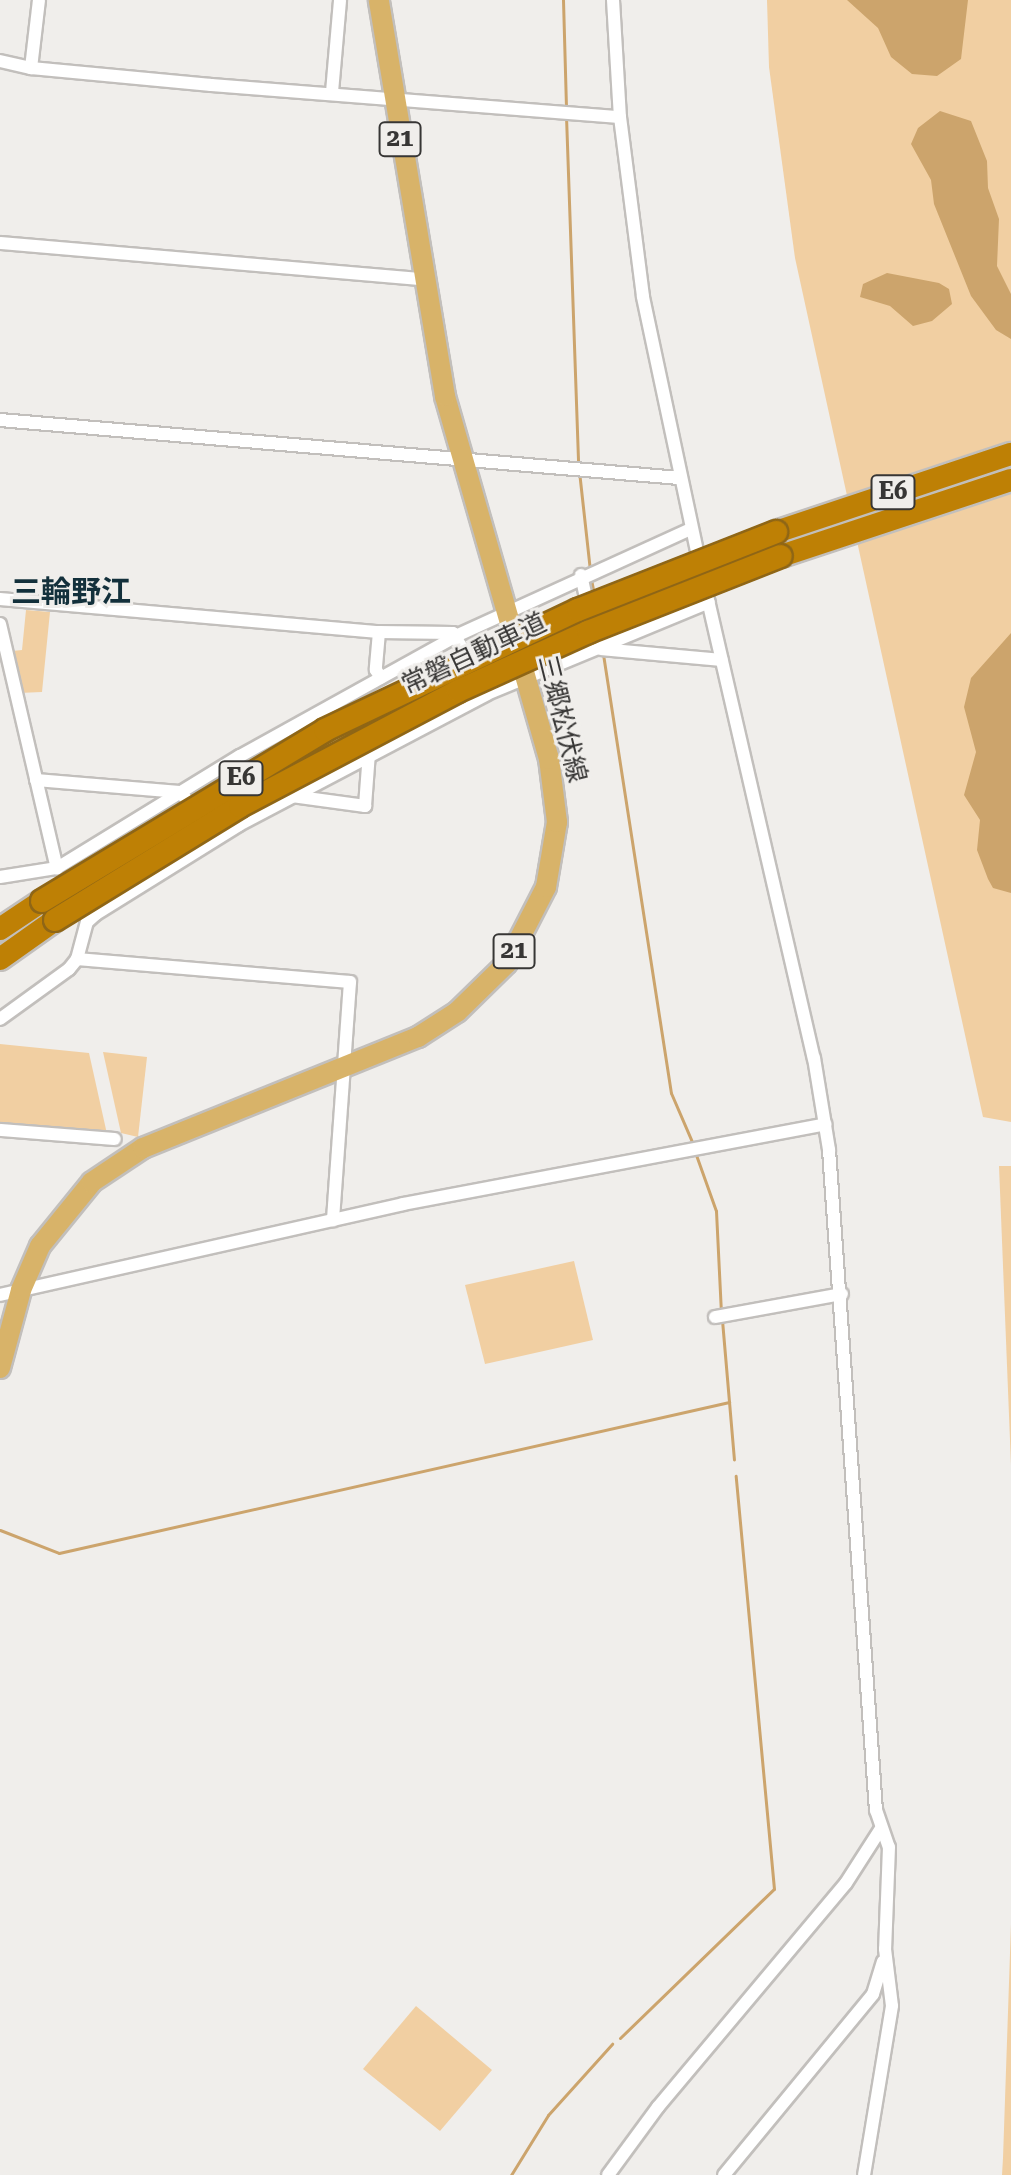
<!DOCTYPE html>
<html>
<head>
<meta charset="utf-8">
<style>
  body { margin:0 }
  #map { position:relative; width:1011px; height:2175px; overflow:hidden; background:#f0eeeb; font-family:"Roboto Serif","Noto Sans JP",serif }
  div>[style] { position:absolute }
  .green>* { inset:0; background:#f1cfa2 }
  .water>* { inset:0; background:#cca46c }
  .stream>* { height:3px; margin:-1.5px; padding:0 1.5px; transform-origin:1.5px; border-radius:1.5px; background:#cca46c }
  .roads { filter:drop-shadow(2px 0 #c2bfbc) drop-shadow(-2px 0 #c2bfbc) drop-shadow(0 2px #c2bfbc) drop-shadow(0 -2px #c2bfbc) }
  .minor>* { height:12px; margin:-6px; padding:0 6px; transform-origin:6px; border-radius:6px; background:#fff }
  .primary>* { height:20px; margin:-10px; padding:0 10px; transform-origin:10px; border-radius:10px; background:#d8b369 }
  .motorway>* { height:22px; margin:-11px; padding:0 11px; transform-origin:11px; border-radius:11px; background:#be8005 }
  .bridges { filter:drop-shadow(2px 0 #8f6616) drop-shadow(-2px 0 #8f6616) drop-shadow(0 2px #8f6616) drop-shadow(0 -2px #8f6616) }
  .motorway-bridge>* { height:22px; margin:-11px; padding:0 11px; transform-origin:11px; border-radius:11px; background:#be8005 }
  span { translate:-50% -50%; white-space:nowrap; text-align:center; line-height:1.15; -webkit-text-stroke:6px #f0eeeb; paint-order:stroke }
  .shield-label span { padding:2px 6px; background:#f0eeeb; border:2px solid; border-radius:6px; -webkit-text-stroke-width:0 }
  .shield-label { font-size:24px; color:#373635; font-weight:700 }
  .street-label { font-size:26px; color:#373635 }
  .quarter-label { font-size:30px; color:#13303b; font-weight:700 }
</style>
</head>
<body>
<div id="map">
  <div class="green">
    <i style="clip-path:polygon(767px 0,1011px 0,1011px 1122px,983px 1117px,795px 258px,769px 67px)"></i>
    <i style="clip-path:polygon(26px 610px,50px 612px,42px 692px,19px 693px,12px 651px,22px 650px)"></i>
    <i style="clip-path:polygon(0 1044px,89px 1053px,107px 1134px,0 1124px)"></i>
    <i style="clip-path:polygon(103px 1052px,147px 1057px,138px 1137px,121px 1133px)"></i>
    <i style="clip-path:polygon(999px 1166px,1011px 1166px,1011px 1465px)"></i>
    <i style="clip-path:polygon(574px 1261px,593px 1340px,485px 1364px,465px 1285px)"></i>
    <i style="clip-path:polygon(1011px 1924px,1011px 2175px,1002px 2175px,1003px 2158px)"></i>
    <i style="clip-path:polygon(416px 2006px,492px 2070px,440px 2131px,363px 2069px)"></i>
  </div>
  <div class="water">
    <i style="clip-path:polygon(847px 0,968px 0,961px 59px,937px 76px,912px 74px,891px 57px,878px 28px)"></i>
    <i style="clip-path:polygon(940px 111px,971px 121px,987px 161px,988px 188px,999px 219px,997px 266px,1011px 294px,1011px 339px,996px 330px,971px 296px,934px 204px,931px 180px,911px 144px,918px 128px)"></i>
    <i style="clip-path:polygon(887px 273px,939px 283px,949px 289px,952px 304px,932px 321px,913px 326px,890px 306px,860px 297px,863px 284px)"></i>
    <i style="clip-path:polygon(1011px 633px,1011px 893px,993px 888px,988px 879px,977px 850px,980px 820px,964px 795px,976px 752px,964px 707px,971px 678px)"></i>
  </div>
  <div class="stream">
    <i style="left:563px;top:0;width:108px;rotate:88.4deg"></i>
    <i style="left:566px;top:116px;width:348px;rotate:88deg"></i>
    <i style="left:579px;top:471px;width:101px;rotate:83.7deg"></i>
    <i style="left:591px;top:579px;width:16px;rotate:79deg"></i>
    <i style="left:603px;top:654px;width:444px;rotate:81.2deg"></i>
    <i style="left:671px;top:1093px;width:56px;rotate:66.7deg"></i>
    <i style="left:695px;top:1152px;width:63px;rotate:70.4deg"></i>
    <i style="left:716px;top:1211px;width:101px;rotate:87.2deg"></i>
    <i style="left:722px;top:1320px;width:140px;rotate:85.1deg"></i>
    <i style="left:0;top:1530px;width:63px;rotate:21.3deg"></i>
    <i style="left:59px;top:1553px;width:687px;rotate:-12.7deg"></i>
    <i style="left:620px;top:2038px;width:214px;rotate:-44.1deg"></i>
    <i style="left:774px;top:1889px;width:415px;rotate:-95.3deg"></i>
    <i style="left:511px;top:2175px;width:70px;rotate:-58.3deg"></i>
    <i style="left:548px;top:2115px;width:96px;rotate:-48deg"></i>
  </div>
  <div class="roads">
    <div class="minor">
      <i style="left:613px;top:0;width:117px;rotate:86.6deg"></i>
      <i style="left:620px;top:117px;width:181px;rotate:82.7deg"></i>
      <i style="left:643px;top:297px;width:274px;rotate:78deg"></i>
      <i style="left:0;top:61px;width:32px;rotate:13deg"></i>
      <i style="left:31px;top:68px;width:181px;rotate:5.4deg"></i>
      <i style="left:211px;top:85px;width:410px;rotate:4.5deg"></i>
      <i style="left:31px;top:68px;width:68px;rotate:-83.3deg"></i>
      <i style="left:332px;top:92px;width:92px;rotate:-85deg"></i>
      <i style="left:0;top:243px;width:424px;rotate:4.9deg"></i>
      <i style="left:0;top:420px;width:681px;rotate:4.88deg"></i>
      <i style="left:581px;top:575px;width:60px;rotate:77.6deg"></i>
      <i style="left:704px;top:583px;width:488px;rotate:77deg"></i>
      <i style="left:814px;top:1058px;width:93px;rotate:80.7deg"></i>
      <i style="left:829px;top:1150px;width:662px;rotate:85.93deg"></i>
      <i style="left:876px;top:1810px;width:39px;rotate:71deg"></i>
      <i style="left:889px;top:1847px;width:102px;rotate:92.2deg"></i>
      <i style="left:885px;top:1949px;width:57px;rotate:83deg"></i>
      <i style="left:892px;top:2006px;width:171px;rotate:99.4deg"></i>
      <i style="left:0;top:599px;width:380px;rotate:5deg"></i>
      <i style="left:379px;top:632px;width:74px;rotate:0.8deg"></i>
      <i style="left:453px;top:633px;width:39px;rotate:59deg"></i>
      <i style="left:0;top:624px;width:251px;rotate:76.9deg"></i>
      <i style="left:379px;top:632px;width:38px;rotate:95deg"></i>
      <i style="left:376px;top:670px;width:9px;rotate:58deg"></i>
      <i style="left:601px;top:649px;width:121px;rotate:5.2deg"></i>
      <i style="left:36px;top:780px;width:144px;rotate:4.8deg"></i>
      <i style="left:180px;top:792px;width:28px;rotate:49deg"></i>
      <i style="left:292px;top:796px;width:74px;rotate:7.8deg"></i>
      <i style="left:365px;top:806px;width:53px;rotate:-85.7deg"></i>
      <i style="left:0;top:877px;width:58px;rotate:-9deg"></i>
      <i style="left:57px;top:868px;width:215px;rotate:-31.5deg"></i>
      <i style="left:240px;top:756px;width:249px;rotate:-29deg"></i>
      <i style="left:458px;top:635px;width:256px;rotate:-24.5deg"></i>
      <i style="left:77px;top:959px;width:274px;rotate:4.8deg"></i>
      <i style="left:350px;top:982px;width:239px;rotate:94.1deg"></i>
      <i style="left:0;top:1019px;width:85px;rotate:-35.9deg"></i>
      <i style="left:69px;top:969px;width:13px;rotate:-51deg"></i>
      <i style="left:77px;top:959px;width:38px;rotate:-75deg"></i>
      <i style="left:87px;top:922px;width:12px;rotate:-42deg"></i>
      <i style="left:96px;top:914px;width:168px;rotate:-31.9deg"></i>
      <i style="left:239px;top:825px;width:280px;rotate:-27.8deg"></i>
      <i style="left:487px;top:694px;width:240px;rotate:-22.5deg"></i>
      <i style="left:0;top:1130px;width:115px;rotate:4.5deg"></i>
      <i style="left:0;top:1295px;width:413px;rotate:-12.7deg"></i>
      <i style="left:403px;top:1204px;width:430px;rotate:-10.7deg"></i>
      <i style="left:715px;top:1317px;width:129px;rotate:-10.3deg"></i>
      <i style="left:608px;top:2175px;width:84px;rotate:-53.7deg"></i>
      <i style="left:658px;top:2107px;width:292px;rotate:-50deg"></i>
      <i style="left:846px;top:1883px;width:63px;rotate:-57.3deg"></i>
      <i style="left:724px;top:2175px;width:234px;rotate:-50.5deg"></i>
      <i style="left:873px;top:1994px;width:34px;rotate:-73deg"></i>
    </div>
    <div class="primary">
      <i style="left:0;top:1368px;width:81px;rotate:-74.9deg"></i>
      <i style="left:21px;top:1290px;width:48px;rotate:-66.6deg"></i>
      <i style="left:40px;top:1246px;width:82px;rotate:-50.9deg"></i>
      <i style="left:92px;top:1182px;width:61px;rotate:-33.7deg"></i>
      <i style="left:143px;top:1148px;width:297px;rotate:-22deg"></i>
      <i style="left:418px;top:1037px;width:46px;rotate:-32.7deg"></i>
      <i style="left:457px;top:1012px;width:70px;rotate:-44.4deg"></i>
      <i style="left:507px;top:963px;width:85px;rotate:-62.8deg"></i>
      <i style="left:546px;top:887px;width:66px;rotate:-80.4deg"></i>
      <i style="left:557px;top:822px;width:64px;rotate:-97.2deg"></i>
      <i style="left:549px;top:759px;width:378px;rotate:-106deg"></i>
      <i style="left:445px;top:396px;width:401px;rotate:-99.5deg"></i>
    </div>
    <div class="motorway">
      <i style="left:776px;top:532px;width:248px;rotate:-18.4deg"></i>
      <i style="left:781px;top:556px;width:242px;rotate:-18.3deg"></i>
      <i style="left:0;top:929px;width:50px;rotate:-33.7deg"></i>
      <i style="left:0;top:959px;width:67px;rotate:-35.3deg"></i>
    </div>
  </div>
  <div class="bridges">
    <div class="motorway-bridge">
      <i style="left:42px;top:901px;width:331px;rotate:-31.1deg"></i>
      <i style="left:325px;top:730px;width:280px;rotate:-25.4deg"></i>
      <i style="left:578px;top:610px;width:213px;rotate:-21.5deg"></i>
      <i style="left:55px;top:920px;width:217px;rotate:-31.6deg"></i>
      <i style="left:240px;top:806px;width:246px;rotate:-27.8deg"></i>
      <i style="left:458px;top:691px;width:143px;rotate:-24.4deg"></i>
      <i style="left:588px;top:632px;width:207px;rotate:-21.5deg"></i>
    </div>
  </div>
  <div class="shield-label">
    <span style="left:400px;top:139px">21</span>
    <span style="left:893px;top:492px">E6</span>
    <span style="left:241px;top:778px">E6</span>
    <span style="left:514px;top:951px">21</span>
  </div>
  <div class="street-label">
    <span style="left:474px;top:654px;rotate:-25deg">常磐自動車道</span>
    <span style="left:562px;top:719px;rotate:76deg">三郷松伏線</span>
  </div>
  <div class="quarter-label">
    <span style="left:71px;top:592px">三輪野江</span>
  </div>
</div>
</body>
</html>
